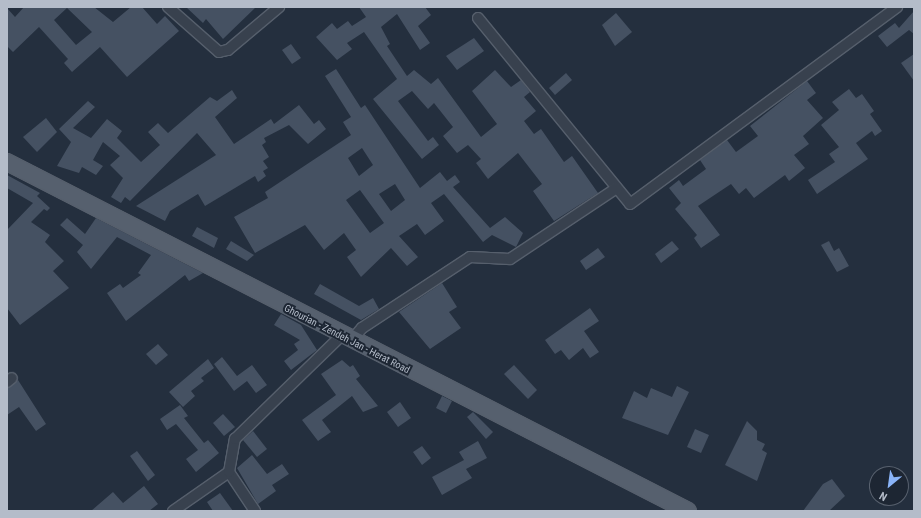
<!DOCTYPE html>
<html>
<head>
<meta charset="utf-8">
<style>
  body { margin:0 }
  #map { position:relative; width:921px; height:518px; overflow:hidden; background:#242f3e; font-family:"Roboto Condensed",sans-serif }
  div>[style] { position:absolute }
  .building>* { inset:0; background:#455162 }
  .roads { filter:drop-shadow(1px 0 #565f6c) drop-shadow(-1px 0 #565f6c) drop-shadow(0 1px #565f6c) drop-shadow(0 -1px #565f6c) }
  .street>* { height:10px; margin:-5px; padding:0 5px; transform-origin:5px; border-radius:5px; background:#38414e }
  .primary>* { height:16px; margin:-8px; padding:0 8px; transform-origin:8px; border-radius:8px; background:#56606e }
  span { translate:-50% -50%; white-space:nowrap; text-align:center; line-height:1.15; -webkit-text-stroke:4px #1d2633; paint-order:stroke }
  .street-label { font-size:10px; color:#b4bcc9 }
  .frame { position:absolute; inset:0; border:8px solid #b4bcc9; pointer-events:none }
  .north { position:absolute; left:869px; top:466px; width:40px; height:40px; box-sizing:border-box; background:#1d2633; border:1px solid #59626f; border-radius:50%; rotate:209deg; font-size:11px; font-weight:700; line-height:16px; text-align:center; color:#b4bcc9 }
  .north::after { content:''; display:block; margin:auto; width:14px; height:18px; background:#8ab4f8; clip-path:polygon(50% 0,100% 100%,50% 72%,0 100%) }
</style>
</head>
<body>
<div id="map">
  <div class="building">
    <i style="clip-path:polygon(evenodd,24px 7px,94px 7px,113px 22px,131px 7px,142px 7px,157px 24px,165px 16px,179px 31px,127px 77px,100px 47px,72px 72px,64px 63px,68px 59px,39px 27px,13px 52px,7px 46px,7px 8px,15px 17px,24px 7px,67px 8px,92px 32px,76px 45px,54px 20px,67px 8px)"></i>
    <i style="clip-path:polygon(186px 7px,256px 7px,223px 39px,206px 19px,203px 23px)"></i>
    <i style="clip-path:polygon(359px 7px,425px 7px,431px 15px,418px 26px,430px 43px,420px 50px,397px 14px,381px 27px,390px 44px,387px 46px,407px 76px,414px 70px,431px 84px,438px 78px,481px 137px,497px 124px,472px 91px,495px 70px,511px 87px,521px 80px,530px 92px,524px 97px,536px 111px,524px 121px,534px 134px,541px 129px,564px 162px,572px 156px,598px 193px,554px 221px,533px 191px,542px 184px,518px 153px,488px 179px,476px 163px,481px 159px,468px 145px,457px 153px,443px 136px,453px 127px,434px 103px,428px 109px,412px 91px,398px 101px,428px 141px,433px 137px,439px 145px,422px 159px,373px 99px,397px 79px,364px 32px,347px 43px,352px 49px,337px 60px,316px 37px,332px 23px,337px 29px,348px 21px,352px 26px,366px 17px)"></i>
    <i style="clip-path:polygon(914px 11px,914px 34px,909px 30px,887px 47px,878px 36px,895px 23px,899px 28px)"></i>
    <i style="clip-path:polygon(616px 13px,632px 32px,615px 46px,602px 25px)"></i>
    <i style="clip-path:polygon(474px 38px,484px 51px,457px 70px,446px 56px)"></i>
    <i style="clip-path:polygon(291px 44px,301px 58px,292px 64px,282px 50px)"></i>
    <i style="clip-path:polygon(914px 54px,914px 81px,901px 63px)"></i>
    <i style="clip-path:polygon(evenodd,336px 69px,361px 108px,365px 105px,420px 188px,440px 172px,447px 181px,455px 175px,460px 182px,453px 187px,490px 228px,505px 217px,523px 233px,516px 247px,492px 235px,483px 242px,444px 194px,431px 203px,444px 221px,425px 235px,417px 224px,399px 236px,418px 257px,407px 266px,391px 248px,361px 277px,347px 257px,356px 250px,344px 233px,324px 250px,305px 225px,255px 253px,234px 217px,268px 198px,265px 192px,351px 135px,343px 122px,351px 117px,325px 76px,336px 69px,362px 148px,373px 165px,359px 176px,348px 158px,362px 148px,336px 69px,395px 184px,405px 200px,391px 211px,379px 194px,395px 184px,336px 69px,360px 190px,384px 223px,370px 233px,346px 200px,360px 190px)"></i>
    <i style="clip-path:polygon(566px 73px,572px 80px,555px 95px,549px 88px)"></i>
    <i style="clip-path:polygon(807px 81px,816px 93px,807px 100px,823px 118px,803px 136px,809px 144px,794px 155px,805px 168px,789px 181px,785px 175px,754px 198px,746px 188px,739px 194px,731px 184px,698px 206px,720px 235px,701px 248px,694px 238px,697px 235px,675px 209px,681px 203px,669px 188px,679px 180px,683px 186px,706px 169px,700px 160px,727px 140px,736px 152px,758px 136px,750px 126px)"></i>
    <i style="clip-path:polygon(849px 89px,856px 98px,862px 94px,874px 111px,870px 114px,882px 131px,875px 136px,872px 131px,856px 143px,868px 159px,817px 194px,808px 180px,835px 162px,829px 154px,839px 147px,821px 125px,839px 110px,832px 102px)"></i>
    <i style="clip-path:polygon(232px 90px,237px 98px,215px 117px,234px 144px,271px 119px,274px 124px,299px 105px,314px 124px,319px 120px,326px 129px,308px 144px,289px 125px,264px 138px,266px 142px,262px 145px,269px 157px,263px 161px,268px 168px,263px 171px,266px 176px,258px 182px,255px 176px,205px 206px,198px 194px,170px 211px,165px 221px,136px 206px,216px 155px,197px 133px,130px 201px,125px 197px,121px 203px,111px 197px,123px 178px,110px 165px,120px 156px,103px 142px,93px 160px,103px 166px,96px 175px,82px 167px,79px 173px,57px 166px,71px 142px,59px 129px,88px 101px,95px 107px,73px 128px,91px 138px,107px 119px,122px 131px,117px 138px,141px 162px,160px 145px,148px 132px,158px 123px,168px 133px,210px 97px,217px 101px)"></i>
    <i style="clip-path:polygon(46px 118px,57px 132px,37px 152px,23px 137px)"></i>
    <i style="clip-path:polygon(7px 175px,40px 193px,37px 196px,50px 208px,47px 211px,44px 209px,31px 222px,50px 235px,45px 242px,64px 261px,53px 271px,69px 288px,20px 325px,7px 308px,7px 230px,33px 203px,7px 188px)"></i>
    <i style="clip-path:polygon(67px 218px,85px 234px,96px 218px,203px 273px,189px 281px,185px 275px,126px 321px,107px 293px,120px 284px,123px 288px,141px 275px,138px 273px,151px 255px,117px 237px,91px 269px,77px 252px,83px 245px,60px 225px)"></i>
    <i style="clip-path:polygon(197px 227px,218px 238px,214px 248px,192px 236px)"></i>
    <i style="clip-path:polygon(231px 241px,254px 255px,247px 261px,226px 249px)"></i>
    <i style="clip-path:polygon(672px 241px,679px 249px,661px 263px,655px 254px)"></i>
    <i style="clip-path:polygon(829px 241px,834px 251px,839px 248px,849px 266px,837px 272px,821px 245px)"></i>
    <i style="clip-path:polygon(598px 248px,605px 257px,586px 270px,580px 261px)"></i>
    <i style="clip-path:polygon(442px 283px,457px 307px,449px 312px,461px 328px,430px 349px,399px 312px)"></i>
    <i style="clip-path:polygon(320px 284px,359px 306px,373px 298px,379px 309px,361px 320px,314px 294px)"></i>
    <i style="clip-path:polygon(590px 308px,599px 321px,584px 331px,599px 352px,590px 358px,583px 348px,569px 360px,561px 350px,555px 354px,545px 340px)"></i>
    <i style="clip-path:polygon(281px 314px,301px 325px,317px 350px,291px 370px,284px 361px,298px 350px,294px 344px,300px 340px,274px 325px)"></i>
    <i style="clip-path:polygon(158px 344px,168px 355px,156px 365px,146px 354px)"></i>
    <i style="clip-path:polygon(222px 357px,237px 376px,252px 365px,267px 385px,256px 393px,247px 381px,234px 391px,214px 364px)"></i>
    <i style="clip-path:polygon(208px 359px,214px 368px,201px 378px,204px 381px,191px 391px,195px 396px,183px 407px,169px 392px)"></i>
    <i style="clip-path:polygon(342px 360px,350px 367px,353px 365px,360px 376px,356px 379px,378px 406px,363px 412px,352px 396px,322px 420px,331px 432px,318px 441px,302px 420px,336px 395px,321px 374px)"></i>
    <i style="clip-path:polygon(514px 365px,537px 390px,528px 399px,504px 374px)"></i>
    <i style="clip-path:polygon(18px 380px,46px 424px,36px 431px,19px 407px,7px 415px,7px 388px)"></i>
    <i style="clip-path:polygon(677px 386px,689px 392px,668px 435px,622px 418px,634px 391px,647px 398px,651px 388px,672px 397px)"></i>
    <i style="clip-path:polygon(442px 396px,452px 401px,446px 413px,436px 408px)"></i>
    <i style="clip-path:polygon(400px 402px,411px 418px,398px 427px,387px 412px)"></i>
    <i style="clip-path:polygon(180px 405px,188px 416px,184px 418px,204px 443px,208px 440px,219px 453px,196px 472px,186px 459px,198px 450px,176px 424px,167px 430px,160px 419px)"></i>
    <i style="clip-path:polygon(473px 412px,493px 432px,486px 439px,467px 417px)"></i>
    <i style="clip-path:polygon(223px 414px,235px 427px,224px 436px,213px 423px)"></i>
    <i style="clip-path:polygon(747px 421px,757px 431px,757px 440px,765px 444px,762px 450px,767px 453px,757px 481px,725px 465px)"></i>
    <i style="clip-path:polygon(695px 429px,709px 435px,701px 453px,687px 447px)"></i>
    <i style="clip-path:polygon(253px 431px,267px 449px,257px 457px,243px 440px)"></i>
    <i style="clip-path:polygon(478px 441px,487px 458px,466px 469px,472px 478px,442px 495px,432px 477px,464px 460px,459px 452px)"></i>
    <i style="clip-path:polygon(422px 446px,431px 458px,422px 465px,413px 452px)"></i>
    <i style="clip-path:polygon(137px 451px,155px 475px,148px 481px,130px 456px)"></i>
    <i style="clip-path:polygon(252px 455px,267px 474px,282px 464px,289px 474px,272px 485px,276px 491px,258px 504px,237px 468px)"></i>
    <i style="clip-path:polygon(832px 479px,845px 496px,829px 511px,803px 511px,823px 484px)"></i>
    <i style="clip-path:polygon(144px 486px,158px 504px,149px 511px,91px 511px,113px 492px,123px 503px)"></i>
    <i style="clip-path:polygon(220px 493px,233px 511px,213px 511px,207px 502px)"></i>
  </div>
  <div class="roads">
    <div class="street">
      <i style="left:168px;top:7px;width:68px;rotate:41.4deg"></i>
      <i style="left:219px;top:52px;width:9px;rotate:-13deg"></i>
      <i style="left:228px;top:50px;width:67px;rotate:-40.1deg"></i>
      <i style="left:478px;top:18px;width:240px;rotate:50.7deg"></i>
      <i style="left:630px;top:204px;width:332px;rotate:-36.4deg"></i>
      <i style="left:351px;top:341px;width:17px;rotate:-50deg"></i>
      <i style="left:362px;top:328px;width:129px;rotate:-33.3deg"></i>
      <i style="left:470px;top:257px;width:40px;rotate:2.9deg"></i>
      <i style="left:510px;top:259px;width:128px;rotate:-33.6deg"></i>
      <i style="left:7px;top:382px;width:6px;rotate:-39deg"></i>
      <i style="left:229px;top:472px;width:47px;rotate:56.3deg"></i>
      <i style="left:173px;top:511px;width:68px;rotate:-34.9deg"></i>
      <i style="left:229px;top:472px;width:34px;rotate:-80deg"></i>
      <i style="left:235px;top:439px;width:148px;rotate:-44.2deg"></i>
    </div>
    <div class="primary">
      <i style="left:7px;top:162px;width:765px;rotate:27.13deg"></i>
    </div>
  </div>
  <div class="street-label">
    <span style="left:347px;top:339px;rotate:27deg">Ghourian - Zendeh Jan - Herat Road</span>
  </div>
  <div class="frame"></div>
  <div class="north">N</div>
</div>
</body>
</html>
